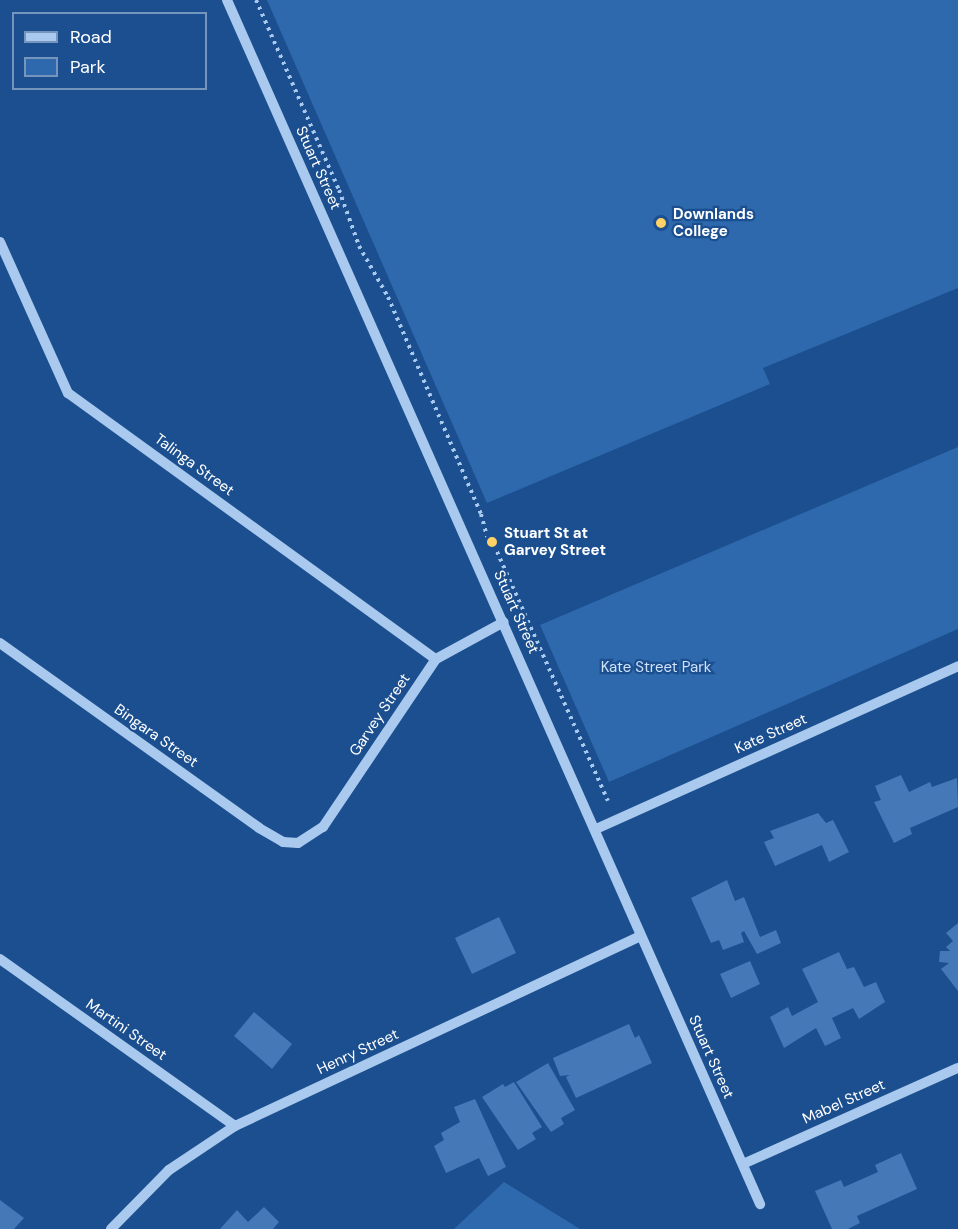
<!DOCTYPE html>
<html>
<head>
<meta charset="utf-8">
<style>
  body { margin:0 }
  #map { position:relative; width:958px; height:1229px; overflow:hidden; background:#1b4f8f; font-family:"DM Sans",sans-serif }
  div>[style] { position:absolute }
  .green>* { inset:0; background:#2e69ad }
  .building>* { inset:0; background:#4478b7 }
  .path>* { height:4px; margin-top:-2px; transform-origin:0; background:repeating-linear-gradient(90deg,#a9c9ee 0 3px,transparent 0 7.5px) }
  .minor>* { height:10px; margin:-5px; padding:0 5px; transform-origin:5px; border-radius:5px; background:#a9c9ee }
  .dots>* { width:16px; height:16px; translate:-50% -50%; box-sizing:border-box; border:3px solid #1b4f8f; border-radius:50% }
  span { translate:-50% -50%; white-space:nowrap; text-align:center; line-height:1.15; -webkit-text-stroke:4.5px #1b4f8f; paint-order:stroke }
  .street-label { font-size:15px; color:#fff }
  .poi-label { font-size:15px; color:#fff; font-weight:700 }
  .left { translate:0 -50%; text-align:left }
  .park-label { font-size:15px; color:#cfe3fa }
  .legend { position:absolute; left:12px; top:12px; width:195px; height:78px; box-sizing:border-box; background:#1b4f8f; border:2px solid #7695bc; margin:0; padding:8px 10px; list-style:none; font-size:18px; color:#fff }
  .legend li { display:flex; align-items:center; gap:12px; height:30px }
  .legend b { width:30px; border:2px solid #7695bc }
</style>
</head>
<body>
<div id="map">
  <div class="green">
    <i style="clip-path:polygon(267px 0,958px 0,958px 288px,763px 368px,770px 384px,487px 503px)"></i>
    <i style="clip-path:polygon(958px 447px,958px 629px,609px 782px,540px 625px)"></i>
    <i style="clip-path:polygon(504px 1182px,580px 1229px,454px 1229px)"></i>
  </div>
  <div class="building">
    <i style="clip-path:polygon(901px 775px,909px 792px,930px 782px,932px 787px,957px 778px,958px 807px,910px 828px,912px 834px,894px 843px,874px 802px,881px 800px,875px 786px)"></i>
    <i style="clip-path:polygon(818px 813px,826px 823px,833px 820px,849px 852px,829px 862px,822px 845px,775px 866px,764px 842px,774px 838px,770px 831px)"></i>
    <i style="clip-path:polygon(727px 880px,735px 901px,744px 897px,760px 937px,776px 930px,781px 943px,757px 954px,744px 931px,741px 933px,744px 942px,723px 950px,719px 940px,711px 943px,691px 898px)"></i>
    <i style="clip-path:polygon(499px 917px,516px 953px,472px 974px,455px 938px)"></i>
    <i style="clip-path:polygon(958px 923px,958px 991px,941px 969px,949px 963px,939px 962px,940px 951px,950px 951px,946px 947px,953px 941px,946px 933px)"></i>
    <i style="clip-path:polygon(839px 952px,847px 969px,854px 967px,864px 987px,876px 982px,885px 1002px,859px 1019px,853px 1008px,832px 1018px,841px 1038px,825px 1046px,816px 1028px,784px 1048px,770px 1017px,788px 1007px,792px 1016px,818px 1002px,802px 969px)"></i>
    <i style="clip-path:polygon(750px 961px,760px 984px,731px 998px,720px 974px)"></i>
    <i style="clip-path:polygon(254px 1012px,292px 1044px,272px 1069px,234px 1036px)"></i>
    <i style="clip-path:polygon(629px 1024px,635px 1038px,639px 1035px,652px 1063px,576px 1098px,566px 1077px,570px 1075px,560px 1076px,553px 1058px)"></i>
    <i style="clip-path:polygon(548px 1063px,575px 1110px,561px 1118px,564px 1124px,551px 1132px,516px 1082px)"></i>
    <i style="clip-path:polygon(514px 1082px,542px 1127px,532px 1133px,536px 1139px,518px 1150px,482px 1097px,503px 1084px,505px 1087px)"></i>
    <i style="clip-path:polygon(475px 1099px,506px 1167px,488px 1176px,479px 1158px,446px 1173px,434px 1146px,444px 1140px,441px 1133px,460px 1122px,454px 1107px)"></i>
    <i style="clip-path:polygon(901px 1153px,917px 1189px,857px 1216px,860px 1223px,848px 1229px,832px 1229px,815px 1191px,841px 1180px,844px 1187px,878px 1172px,875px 1165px)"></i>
    <i style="clip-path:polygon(0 1200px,24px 1218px,14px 1229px,0 1229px)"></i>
    <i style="clip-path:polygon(264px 1207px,279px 1222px,273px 1229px,220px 1229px,237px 1210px,248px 1222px)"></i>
  </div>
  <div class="path">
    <i style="left:256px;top:0;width:207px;rotate:66.4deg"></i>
    <i style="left:339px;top:190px;width:59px;rotate:70.3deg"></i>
    <i style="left:359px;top:246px;width:59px;rotate:60.4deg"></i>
    <i style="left:388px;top:297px;width:236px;rotate:66.8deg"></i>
    <i style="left:481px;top:514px;width:31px;rotate:75deg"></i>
    <i style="left:489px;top:544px;width:5px;rotate:11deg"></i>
    <i style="left:494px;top:545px;width:280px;rotate:66deg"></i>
  </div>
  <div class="minor">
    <i style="left:227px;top:0;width:1317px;rotate:66.12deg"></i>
    <i style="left:0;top:242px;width:166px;rotate:65.8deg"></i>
    <i style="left:68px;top:393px;width:454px;rotate:35.9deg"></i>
    <i style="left:0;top:643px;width:318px;rotate:35.5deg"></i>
    <i style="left:259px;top:828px;width:28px;rotate:30deg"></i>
    <i style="left:283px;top:842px;width:15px;rotate:4deg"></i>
    <i style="left:298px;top:843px;width:30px;rotate:-33deg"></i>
    <i style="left:323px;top:827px;width:202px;rotate:-56.1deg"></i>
    <i style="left:436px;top:659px;width:77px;rotate:-28.6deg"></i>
    <i style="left:596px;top:829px;width:397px;rotate:-24.2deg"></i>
    <i style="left:0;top:959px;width:288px;rotate:35.4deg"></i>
    <i style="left:743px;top:1164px;width:235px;rotate:-24.1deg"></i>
    <i style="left:111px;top:1229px;width:83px;rotate:-45.5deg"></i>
    <i style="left:169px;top:1170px;width:79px;rotate:-33.7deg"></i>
    <i style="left:235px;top:1126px;width:447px;rotate:-25.1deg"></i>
  </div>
  <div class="dots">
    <i style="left:661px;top:223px;background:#ffd166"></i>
    <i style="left:492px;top:542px;background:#ffd166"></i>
  </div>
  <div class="street-label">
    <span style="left:318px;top:168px;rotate:66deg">Stuart Street</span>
    <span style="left:194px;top:465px;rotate:36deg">Talinga Street</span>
    <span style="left:516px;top:612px;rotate:66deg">Stuart Street</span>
    <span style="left:380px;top:715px;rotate:-56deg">Garvey Street</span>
    <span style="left:771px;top:734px;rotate:-24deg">Kate Street</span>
    <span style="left:156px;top:736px;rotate:35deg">Bingara Street</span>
    <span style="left:126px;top:1030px;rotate:35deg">Martini Street</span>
    <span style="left:358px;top:1052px;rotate:-25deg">Henry Street</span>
    <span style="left:711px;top:1057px;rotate:66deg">Stuart Street</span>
    <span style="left:844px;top:1102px;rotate:-24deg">Mabel Street</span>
  </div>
  <div class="poi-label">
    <span class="left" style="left:673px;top:223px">Downlands<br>College</span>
    <span class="left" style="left:504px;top:542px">Stuart St at<br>Garvey Street</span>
  </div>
  <div class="park-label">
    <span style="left:656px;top:668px">Kate Street Park</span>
  </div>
  <ul class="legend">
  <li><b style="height:8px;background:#a9c9ee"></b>Road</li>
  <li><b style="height:16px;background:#2e69ad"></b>Park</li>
  </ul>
</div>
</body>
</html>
